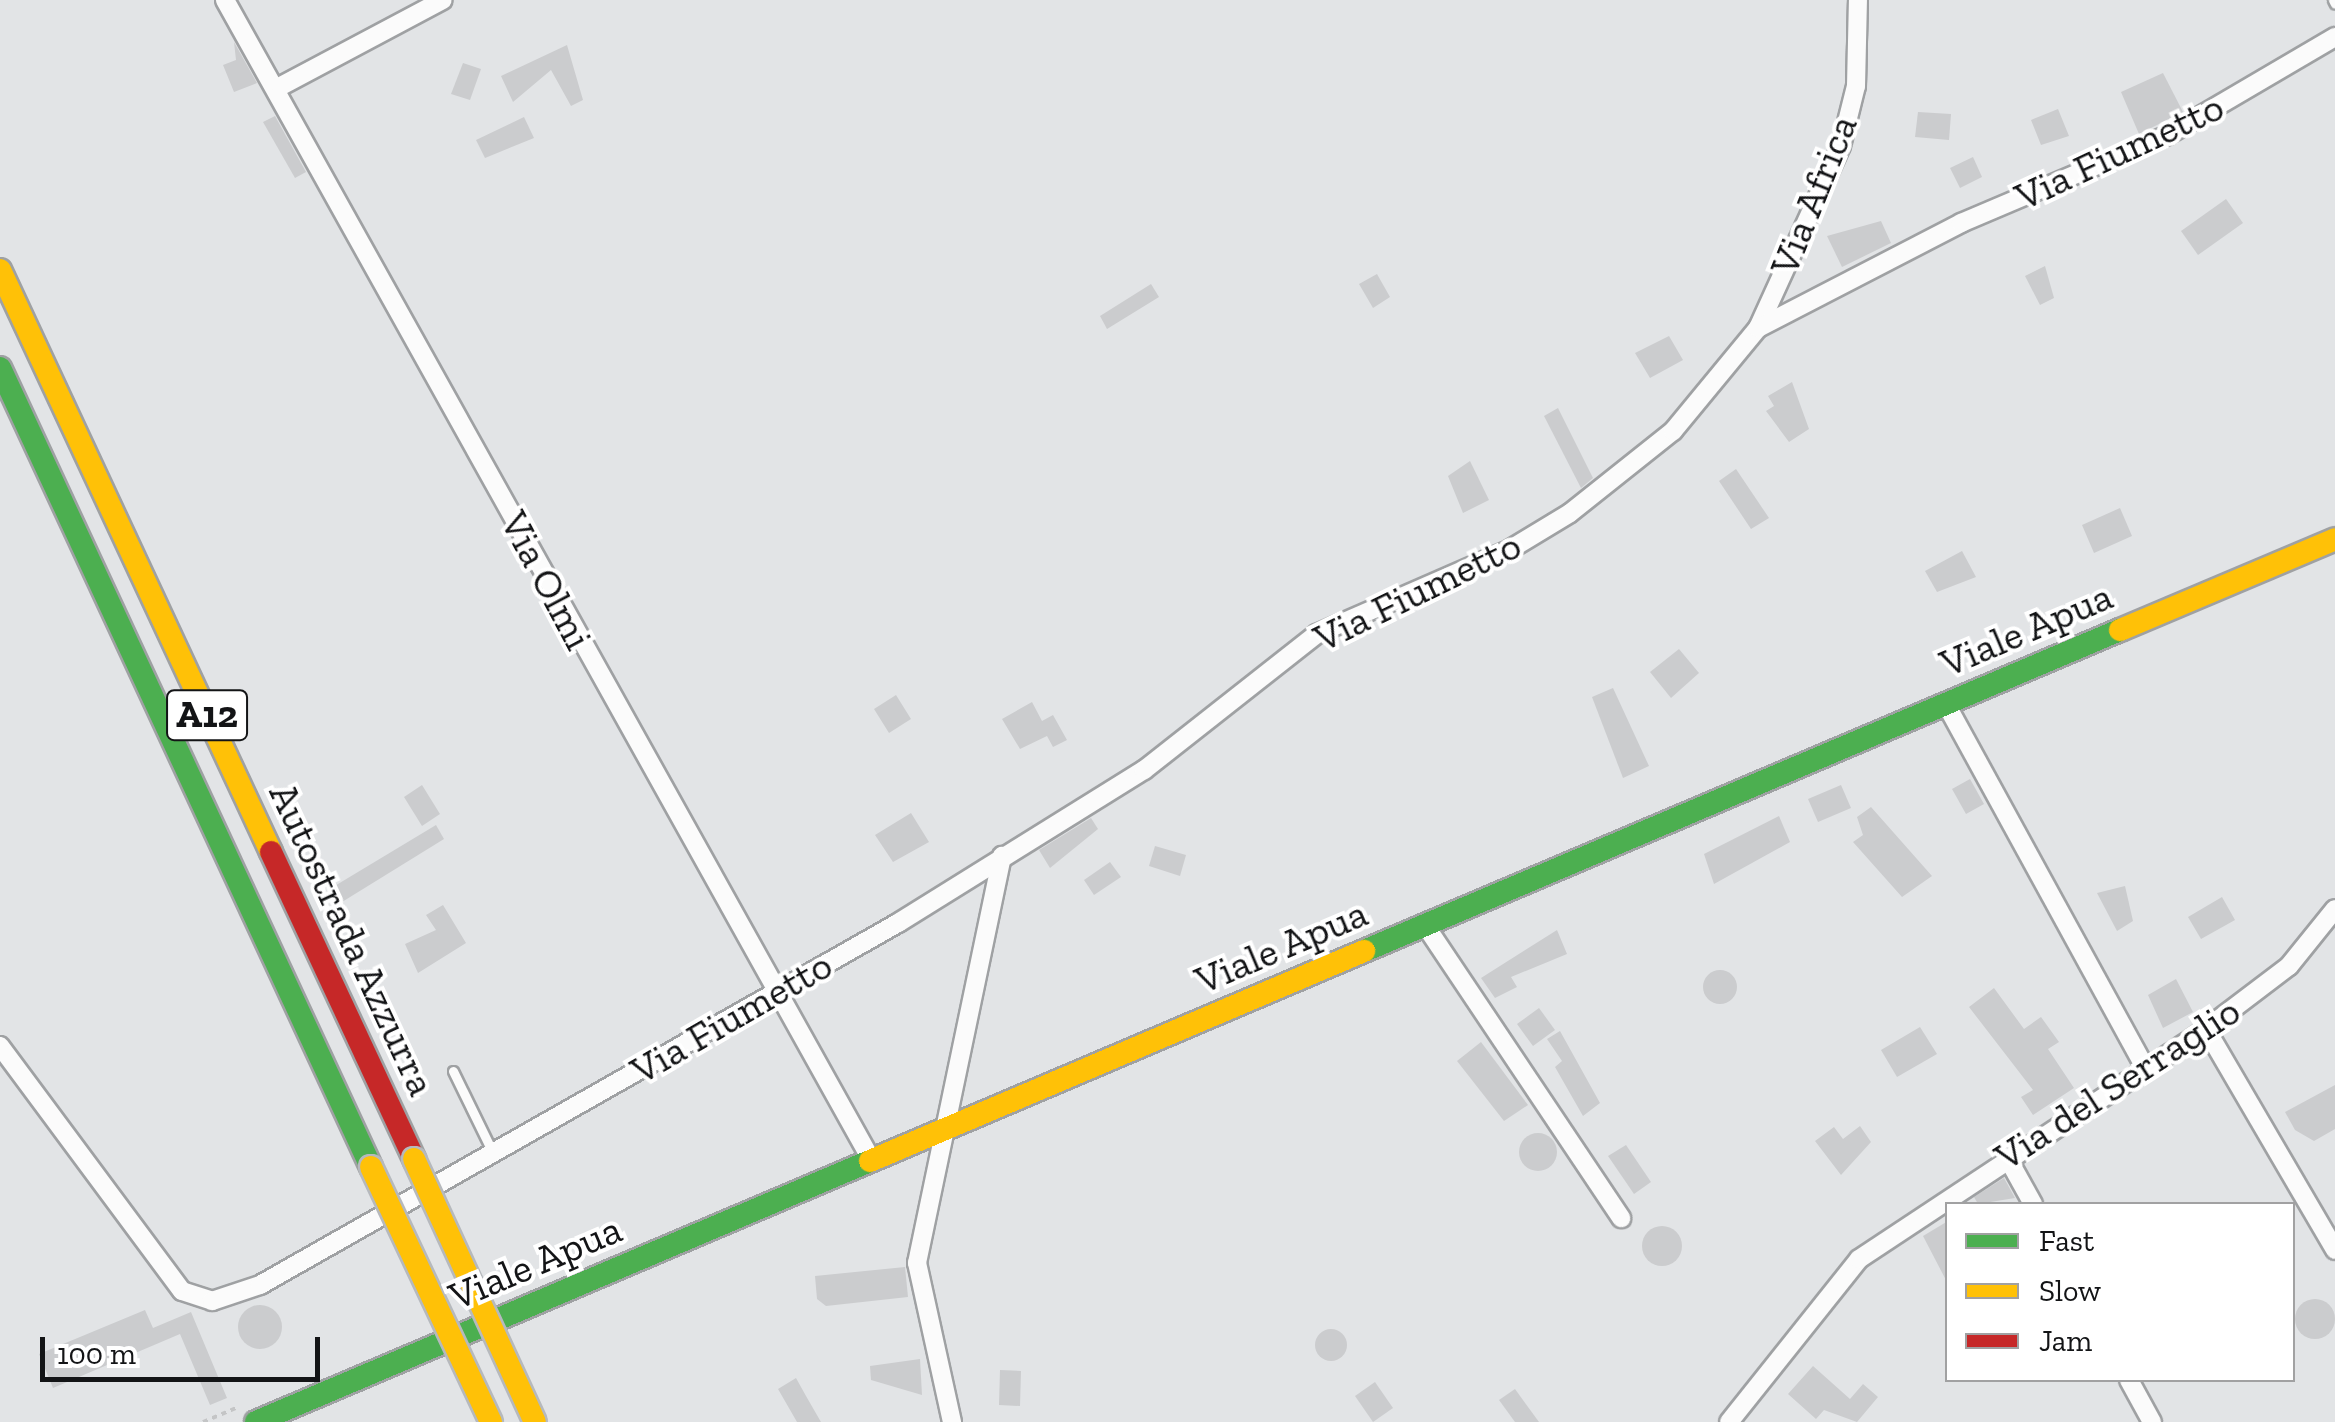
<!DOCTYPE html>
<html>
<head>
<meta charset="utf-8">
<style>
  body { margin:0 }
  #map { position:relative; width:2335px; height:1422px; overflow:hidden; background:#e2e4e6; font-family:"Zilla Slab",serif }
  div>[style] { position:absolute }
  .building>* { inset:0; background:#cbccce }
  .round { border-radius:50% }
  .path>* { height:4px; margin-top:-2px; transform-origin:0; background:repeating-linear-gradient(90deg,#c4c5c6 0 5px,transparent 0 10px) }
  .roads { filter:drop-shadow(2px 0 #9fa1a3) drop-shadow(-2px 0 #9fa1a3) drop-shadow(0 2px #9fa1a3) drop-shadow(0 -2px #9fa1a3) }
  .lane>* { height:9px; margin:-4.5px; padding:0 4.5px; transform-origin:4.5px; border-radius:4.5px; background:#fbfbfb }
  .street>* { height:18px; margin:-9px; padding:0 9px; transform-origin:9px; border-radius:9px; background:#fbfbfb }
  .fast>* { height:22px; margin:-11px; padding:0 11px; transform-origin:11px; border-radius:11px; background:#4caf50 }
  .slow>* { height:22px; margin:-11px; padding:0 11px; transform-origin:11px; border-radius:11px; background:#ffc107 }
  .jam>* { height:22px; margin:-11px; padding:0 11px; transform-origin:11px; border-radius:11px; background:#c62828 }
  .bridges { filter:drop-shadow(2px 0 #b6b9bd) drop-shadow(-2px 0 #b6b9bd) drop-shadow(0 2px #b6b9bd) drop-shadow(0 -2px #b6b9bd) }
  .slow-bridge>* { height:22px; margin:-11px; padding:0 11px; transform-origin:11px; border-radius:11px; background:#ffc107 }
  span { translate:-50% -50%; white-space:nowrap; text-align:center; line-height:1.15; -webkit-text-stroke:8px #fff; paint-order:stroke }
  .shield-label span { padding:2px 8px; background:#fff; border:2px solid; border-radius:8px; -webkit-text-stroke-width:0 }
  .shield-label { font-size:38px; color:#131416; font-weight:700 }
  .street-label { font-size:40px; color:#131416 }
  .legend { position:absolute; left:1945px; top:1202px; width:350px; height:180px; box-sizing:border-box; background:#fff; border:2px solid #a1a1a2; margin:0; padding:12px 18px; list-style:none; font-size:30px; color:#131416 }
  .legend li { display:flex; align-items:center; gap:20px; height:50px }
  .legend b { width:50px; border:2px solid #a1a1a2 }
  .scale { position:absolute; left:40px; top:1337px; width:280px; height:45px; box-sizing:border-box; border:5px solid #131416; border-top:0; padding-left:12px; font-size:30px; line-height:35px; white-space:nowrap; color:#131416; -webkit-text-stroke:8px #fff; paint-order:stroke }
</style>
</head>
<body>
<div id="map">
  <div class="building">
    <i style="clip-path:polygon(234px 42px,257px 83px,234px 92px,223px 65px,236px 60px)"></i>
    <i style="clip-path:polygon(567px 45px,583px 100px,571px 106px,551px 70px,513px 102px,501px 76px)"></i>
    <i style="clip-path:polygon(463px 63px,481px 69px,470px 100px,451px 94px)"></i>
    <i style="clip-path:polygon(2163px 73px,2183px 112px,2139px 134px,2121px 92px)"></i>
    <i style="clip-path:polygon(2058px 109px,2069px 136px,2041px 145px,2031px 120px)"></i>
    <i style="clip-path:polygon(1918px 112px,1951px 114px,1949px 140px,1915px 137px)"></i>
    <i style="clip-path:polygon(275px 116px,306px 172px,295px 178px,263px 122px)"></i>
    <i style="clip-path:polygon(524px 117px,534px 138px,485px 158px,476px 140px)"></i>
    <i style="clip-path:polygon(1973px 157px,1982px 177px,1960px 188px,1950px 168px)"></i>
    <i style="clip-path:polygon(2226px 199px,2243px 223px,2198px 255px,2181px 231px)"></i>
    <i style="clip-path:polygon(1881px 221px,1891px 243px,1842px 267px,1827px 236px)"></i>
    <i style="clip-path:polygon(2045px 266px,2054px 298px,2040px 305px,2025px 276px)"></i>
    <i style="clip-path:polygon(1377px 274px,1390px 297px,1373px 308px,1359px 284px)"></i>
    <i style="clip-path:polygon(1151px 284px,1159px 297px,1107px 329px,1100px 316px)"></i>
    <i style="clip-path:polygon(1669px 336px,1683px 360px,1650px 378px,1635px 353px)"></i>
    <i style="clip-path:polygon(1792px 382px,1809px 429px,1789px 442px,1766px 411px,1774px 406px,1768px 396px)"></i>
    <i style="clip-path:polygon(1558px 408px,1593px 478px,1581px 488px,1544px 416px)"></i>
    <i style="clip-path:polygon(1470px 461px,1489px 500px,1463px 513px,1448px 476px)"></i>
    <i style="clip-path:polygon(1736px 469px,1769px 518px,1751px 529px,1719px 481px)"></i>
    <i style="clip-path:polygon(2120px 508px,2132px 536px,2094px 553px,2082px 525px)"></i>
    <i style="clip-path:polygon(1962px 551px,1976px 577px,1937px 592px,1925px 571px)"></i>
    <i style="clip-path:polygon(1679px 649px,1699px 673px,1671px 698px,1650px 672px)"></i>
    <i style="clip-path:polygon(1613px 688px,1649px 766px,1623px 778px,1592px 697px)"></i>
    <i style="clip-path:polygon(896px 695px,911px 719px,889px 733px,874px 709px)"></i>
    <i style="clip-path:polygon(1032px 702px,1042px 721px,1053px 715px,1067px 740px,1053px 747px,1047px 736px,1020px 749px,1002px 719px)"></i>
    <i style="clip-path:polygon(1970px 779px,1984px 804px,1966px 814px,1952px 789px)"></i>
    <i style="clip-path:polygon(422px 785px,440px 814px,422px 826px,404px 797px)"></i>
    <i style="clip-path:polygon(1841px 785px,1851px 808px,1818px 822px,1808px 799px)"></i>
    <i style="clip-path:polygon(1871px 807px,1932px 876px,1902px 897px,1853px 842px,1863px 835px,1857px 817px)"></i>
    <i style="clip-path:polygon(911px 813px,929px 842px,893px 862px,875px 835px)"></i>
    <i style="clip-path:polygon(1779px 816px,1790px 842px,1714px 884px,1704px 854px)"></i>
    <i style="clip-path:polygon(1091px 818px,1098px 829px,1050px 868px,1039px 850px)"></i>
    <i style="clip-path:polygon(436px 825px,444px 839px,342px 902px,333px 887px)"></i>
    <i style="clip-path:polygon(1155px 846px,1186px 855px,1180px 876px,1149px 866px)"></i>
    <i style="clip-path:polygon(1110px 862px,1121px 877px,1094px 895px,1084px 880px)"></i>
    <i style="clip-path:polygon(2125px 886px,2133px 921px,2117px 931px,2097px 893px)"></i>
    <i style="clip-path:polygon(2222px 897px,2235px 920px,2201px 939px,2188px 917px)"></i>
    <i style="clip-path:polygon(443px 905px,466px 943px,418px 973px,405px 944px,436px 930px,426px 915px)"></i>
    <i style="clip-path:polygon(1557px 930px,1567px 954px,1511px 977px,1517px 987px,1495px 998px,1481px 978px)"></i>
    <i class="round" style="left:1703px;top:970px;width:34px;height:34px"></i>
    <i style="clip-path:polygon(2176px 979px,2193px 1012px,2163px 1028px,2148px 995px)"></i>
    <i style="clip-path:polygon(1994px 988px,2024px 1029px,2041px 1017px,2059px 1042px,2048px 1049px,2074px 1088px,2033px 1115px,2021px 1097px,2033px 1090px,1969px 1007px)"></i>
    <i style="clip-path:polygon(1539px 1008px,1555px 1030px,1533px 1046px,1517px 1024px)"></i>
    <i style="clip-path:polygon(1920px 1027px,1937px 1054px,1897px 1077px,1881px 1050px)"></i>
    <i style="clip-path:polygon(1560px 1031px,1600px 1103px,1583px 1116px,1555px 1067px,1562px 1061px,1547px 1039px)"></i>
    <i style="clip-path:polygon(1481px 1042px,1528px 1105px,1504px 1121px,1457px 1061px)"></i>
    <i style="clip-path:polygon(2335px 1085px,2335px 1129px,2314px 1141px,2295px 1130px,2285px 1112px)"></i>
    <i style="clip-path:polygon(1860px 1126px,1871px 1142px,1841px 1175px,1815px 1141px,1834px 1127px,1843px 1139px)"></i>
    <i class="round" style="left:1519px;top:1133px;width:38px;height:38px"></i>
    <i style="clip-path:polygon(1626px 1145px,1651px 1182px,1634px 1194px,1608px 1156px)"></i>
    <i style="clip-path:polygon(2004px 1178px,2015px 1198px,1978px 1204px,1974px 1197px)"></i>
    <i style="clip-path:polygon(1948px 1221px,1948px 1284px,1923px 1236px)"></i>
    <i class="round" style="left:1642px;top:1226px;width:40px;height:40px"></i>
    <i style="clip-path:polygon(905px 1267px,908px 1297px,826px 1306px,817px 1299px,815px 1276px)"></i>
    <i class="round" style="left:2295px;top:1299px;width:40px;height:40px"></i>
    <i class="round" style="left:238px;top:1305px;width:44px;height:44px"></i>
    <i style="clip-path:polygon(145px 1310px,153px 1328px,191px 1312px,227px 1398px,210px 1405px,180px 1334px,53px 1388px,39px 1354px)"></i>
    <i class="round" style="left:1315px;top:1329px;width:32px;height:32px"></i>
    <i style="clip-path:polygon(920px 1359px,922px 1395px,871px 1380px,870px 1366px)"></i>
    <i style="clip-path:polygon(1813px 1366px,1850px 1399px,1863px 1384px,1878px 1397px,1857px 1422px,1824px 1410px,1816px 1419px,1788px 1394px)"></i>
    <i style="clip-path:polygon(1000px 1370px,1021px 1371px,1020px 1406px,999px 1405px)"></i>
    <i style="clip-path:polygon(796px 1378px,806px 1396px,821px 1422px,797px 1422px,778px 1389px)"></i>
    <i style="clip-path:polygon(1375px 1382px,1393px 1408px,1373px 1422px,1355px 1396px)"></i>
    <i style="clip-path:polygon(1515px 1389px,1539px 1422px,1515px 1422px,1499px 1400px)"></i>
  </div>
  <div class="path">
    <i style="left:203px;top:1422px;width:39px;rotate:-23deg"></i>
  </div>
  <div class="roads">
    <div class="lane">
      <i style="left:2333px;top:0;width:4px;rotate:63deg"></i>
      <i style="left:453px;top:1071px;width:91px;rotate:64deg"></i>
    </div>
    <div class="street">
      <i style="left:225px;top:0;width:1327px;rotate:60.87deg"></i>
      <i style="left:281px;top:86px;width:183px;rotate:-28deg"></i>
      <i style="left:1758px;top:328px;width:200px;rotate:-65.5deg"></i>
      <i style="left:1841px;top:146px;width:62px;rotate:-76deg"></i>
      <i style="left:1856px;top:86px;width:86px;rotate:-88.7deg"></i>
      <i style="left:1946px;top:704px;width:413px;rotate:61.3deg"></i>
      <i style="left:1425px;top:925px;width:353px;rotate:56.2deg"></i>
      <i style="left:2206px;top:1029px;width:256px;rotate:59.7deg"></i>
      <i style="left:0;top:1046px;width:305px;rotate:53.4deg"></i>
      <i style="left:182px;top:1291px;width:32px;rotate:18deg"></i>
      <i style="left:212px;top:1301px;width:51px;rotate:-18.4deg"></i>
      <i style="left:260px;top:1285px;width:734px;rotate:-29.57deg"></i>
      <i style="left:898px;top:923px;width:290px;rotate:-31.9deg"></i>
      <i style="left:1144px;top:770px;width:220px;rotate:-38.2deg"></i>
      <i style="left:1317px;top:634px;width:210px;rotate:-23.6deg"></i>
      <i style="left:1509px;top:550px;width:71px;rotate:-31.2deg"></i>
      <i style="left:1570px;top:513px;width:132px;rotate:-38.5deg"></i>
      <i style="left:1673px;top:431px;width:134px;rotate:-50.5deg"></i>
      <i style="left:1758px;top:328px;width:229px;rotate:-27.3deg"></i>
      <i style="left:1961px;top:223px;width:225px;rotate:-23deg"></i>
      <i style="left:2168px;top:135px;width:194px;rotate:-30.4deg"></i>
      <i style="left:2007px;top:1157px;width:54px;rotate:61deg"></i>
      <i style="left:2129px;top:1380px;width:48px;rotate:61.3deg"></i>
      <i style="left:952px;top:1422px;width:163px;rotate:-102.4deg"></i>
      <i style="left:917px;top:1263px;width:416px;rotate:-78.2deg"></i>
      <i style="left:1729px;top:1422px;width:208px;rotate:-51.4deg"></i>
      <i style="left:1859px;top:1259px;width:416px;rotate:-33.5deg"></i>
      <i style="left:2206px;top:1029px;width:104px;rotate:-37.2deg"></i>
      <i style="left:2289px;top:966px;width:73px;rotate:-51.1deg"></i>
    </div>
    <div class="fast">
      <i style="left:0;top:368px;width:881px;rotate:65.09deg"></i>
      <i style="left:1364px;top:951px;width:821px;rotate:-23.01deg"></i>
      <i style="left:256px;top:1422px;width:667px;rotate:-23.03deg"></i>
    </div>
    <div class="slow">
      <i style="left:0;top:270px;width:642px;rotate:65.03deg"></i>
      <i style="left:2120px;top:630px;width:233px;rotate:-22.9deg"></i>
      <i style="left:870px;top:1161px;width:537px;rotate:-23.03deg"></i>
    </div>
    <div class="jam">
      <i style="left:271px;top:852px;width:339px;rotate:65deg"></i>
    </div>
  </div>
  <div class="bridges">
    <div class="slow-bridge">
      <i style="left:414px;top:1159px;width:289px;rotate:65.3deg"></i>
      <i style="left:371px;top:1167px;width:282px;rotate:64.8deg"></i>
    </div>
  </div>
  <div class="shield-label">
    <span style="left:207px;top:715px">A12</span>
  </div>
  <div class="street-label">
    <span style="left:2119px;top:151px;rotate:-25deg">Via Fiumetto</span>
    <span style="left:1813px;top:195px;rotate:-68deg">Via Africa</span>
    <span style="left:547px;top:580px;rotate:62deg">Via Olmi</span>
    <span style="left:1417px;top:591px;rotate:-26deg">Via Fiumetto</span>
    <span style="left:2026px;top:629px;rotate:-23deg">Viale Apua</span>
    <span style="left:353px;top:939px;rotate:65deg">Autostrada Azzurra</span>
    <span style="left:1281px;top:946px;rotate:-23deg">Viale Apua</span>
    <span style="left:731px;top:1017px;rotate:-30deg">Via Fiumetto</span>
    <span style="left:2117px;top:1083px;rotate:-33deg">Via del Serraglio</span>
    <span style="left:535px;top:1262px;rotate:-23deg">Viale Apua</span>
  </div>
  <ul class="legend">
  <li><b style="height:12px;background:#4caf50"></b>Fast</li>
  <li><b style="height:12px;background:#ffc107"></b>Slow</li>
  <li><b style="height:12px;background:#c62828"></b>Jam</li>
  </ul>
  <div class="scale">100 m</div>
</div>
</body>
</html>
